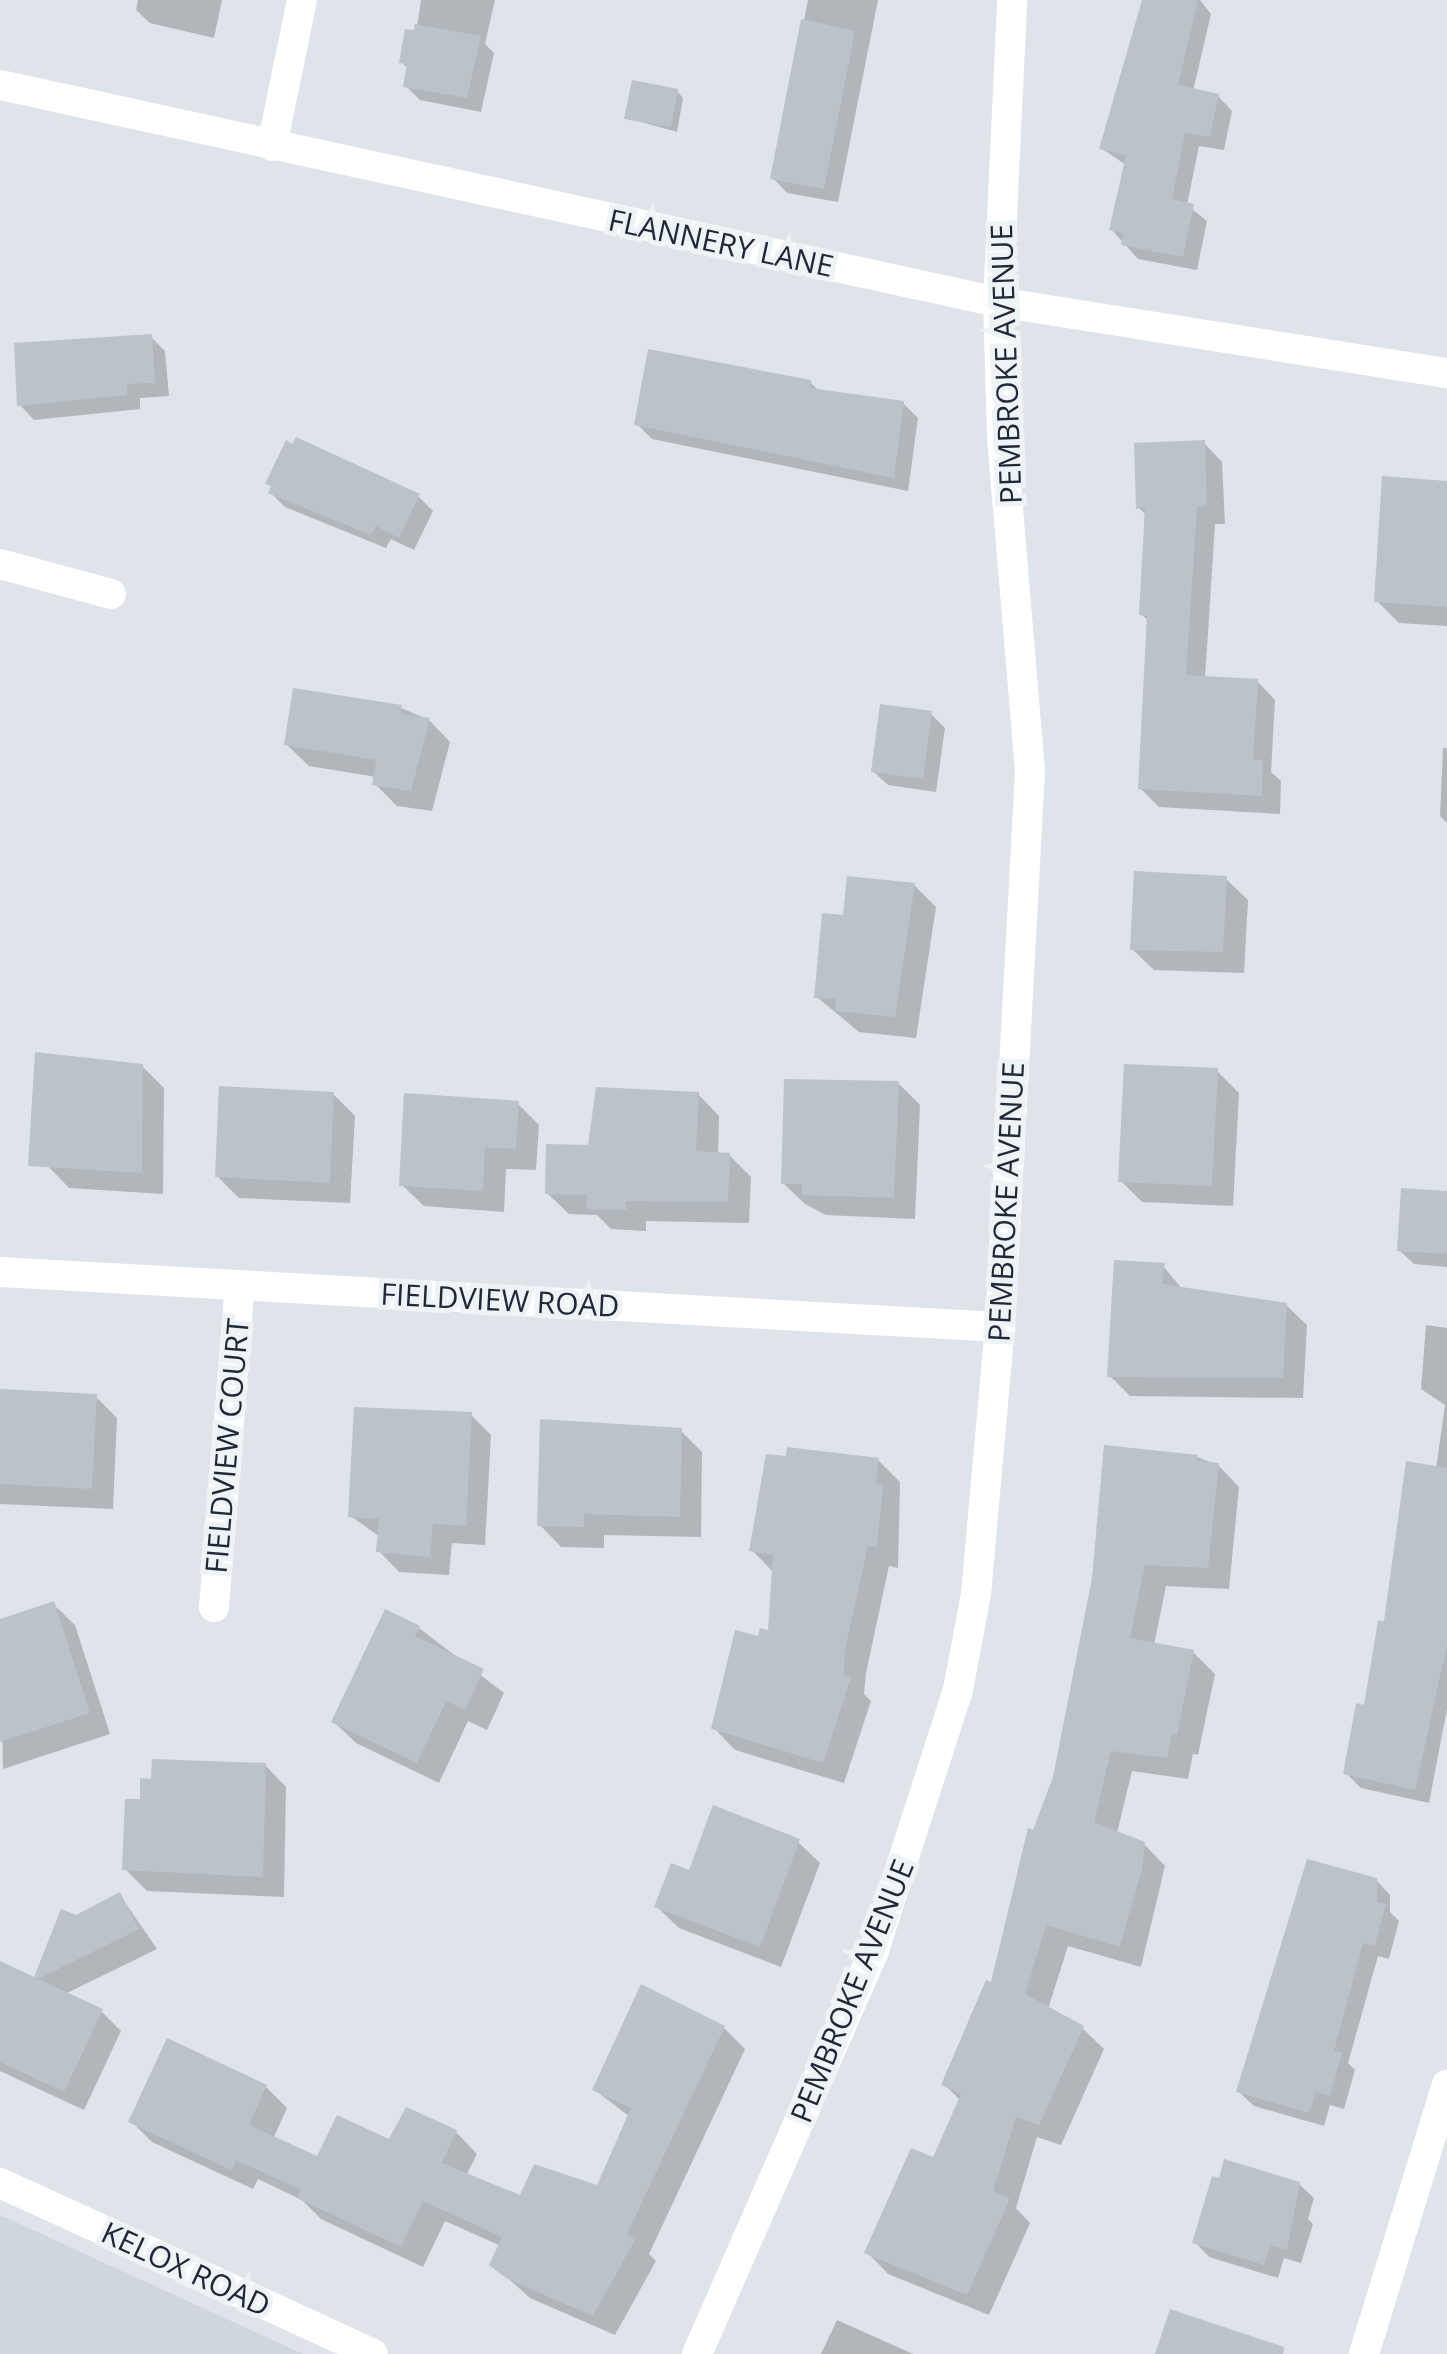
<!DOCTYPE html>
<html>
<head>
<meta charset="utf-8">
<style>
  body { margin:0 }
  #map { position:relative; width:1447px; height:2354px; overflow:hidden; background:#dee4e9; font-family:"Open Sans",sans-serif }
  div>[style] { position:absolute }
  .built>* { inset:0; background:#cfd6dd }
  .shadow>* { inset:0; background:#0003 }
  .building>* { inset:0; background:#bac2ca }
  .minor>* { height:30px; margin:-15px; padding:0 15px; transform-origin:15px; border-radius:15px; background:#fff }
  span { translate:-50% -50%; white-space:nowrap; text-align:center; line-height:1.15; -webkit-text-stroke:10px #eef3f6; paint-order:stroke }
  .street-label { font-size:30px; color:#1f2839 }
</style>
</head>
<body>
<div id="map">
  <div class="built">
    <i style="clip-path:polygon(0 2215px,303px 2354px,0 2354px)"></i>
  </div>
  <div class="shadow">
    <i style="clip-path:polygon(138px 0,222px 0,214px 38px,150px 23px,136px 10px)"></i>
    <i style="clip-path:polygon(421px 0,495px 0,485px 44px,494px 53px,481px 112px,420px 100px,406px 86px,408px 69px,402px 62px,416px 33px)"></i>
    <i style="clip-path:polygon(808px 0,878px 0,838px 202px,787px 193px,773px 178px)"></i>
    <i style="clip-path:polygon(1145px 0,1200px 0,1211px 14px,1193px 91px,1218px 96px,1232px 111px,1224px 150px,1199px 146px,1187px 205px,1207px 221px,1197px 270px,1138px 259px,1112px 230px,1126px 165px,1101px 148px)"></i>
    <i style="clip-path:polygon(677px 91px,683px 98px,677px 132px,627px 118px)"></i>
    <i style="clip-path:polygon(151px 337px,165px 351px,169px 396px,140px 398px,140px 409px,34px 420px,20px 405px)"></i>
    <i style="clip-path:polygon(810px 382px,820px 392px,903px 403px,918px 418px,908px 491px,652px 439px,637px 424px)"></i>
    <i style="clip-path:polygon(1204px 443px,1222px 462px,1225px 524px,1215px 524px,1205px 679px,1257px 681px,1275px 700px,1271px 772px,1281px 781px,1280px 814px,1159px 807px,1140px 788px,1150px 622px,1141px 614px,1147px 516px,1139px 508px)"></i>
    <i style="clip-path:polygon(1447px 483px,1447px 626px,1399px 623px,1377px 601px)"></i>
    <i style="clip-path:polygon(271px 493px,418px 496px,433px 511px,414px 550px,391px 539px,386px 548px,285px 507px)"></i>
    <i style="clip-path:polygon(401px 708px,429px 720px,450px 742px,432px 811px,397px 806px,375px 784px,376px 777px,309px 766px,287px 745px)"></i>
    <i style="clip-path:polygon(931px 714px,945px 728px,936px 792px,888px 785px,873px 771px)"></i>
    <i style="clip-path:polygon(1443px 748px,1447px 748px,1447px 823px,1440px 816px)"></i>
    <i style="clip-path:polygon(1226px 879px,1248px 900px,1244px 973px,1154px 970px,1132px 949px)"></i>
    <i style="clip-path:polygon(914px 885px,936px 907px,916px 1038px,859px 1032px,817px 997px,845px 918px)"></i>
    <i style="clip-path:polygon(142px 1066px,164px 1088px,163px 1194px,69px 1188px,48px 1166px)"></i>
    <i style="clip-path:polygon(1217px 1071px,1239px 1093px,1233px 1206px,1142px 1202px,1121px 1181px)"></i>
    <i style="clip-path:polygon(898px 1083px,920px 1105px,915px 1219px,826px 1215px,805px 1204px,783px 1183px)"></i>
    <i style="clip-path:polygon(333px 1094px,355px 1116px,350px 1203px,239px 1198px,217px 1176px)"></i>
    <i style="clip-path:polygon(698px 1094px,719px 1116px,718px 1155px,729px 1155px,751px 1177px,749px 1223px,646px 1221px,646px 1231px,611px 1229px,597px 1215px,569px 1214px,547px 1193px,590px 1148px)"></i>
    <i style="clip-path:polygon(518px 1104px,539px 1125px,536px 1170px,506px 1169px,504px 1212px,424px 1206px,402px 1185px)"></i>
    <i style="clip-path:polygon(1447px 1194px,1447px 1267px,1414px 1264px,1399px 1250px)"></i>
    <i style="clip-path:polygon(1163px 1266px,1183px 1290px,1286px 1305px,1307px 1325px,1303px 1398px,1130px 1396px,1110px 1376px)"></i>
    <i style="clip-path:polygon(1426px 1325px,1447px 1328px,1447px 1709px,1429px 1803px,1361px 1788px,1346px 1773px,1436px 1469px,1445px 1405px,1421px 1389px)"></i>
    <i style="clip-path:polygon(0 1392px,96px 1397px,117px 1418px,113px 1509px,0 1504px)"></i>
    <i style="clip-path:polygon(471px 1415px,491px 1435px,485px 1545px,452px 1543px,449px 1575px,399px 1572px,379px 1551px,380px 1537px,351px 1516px)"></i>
    <i style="clip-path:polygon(542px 1422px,681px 1431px,702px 1452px,701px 1537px,604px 1535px,604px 1548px,561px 1547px,540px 1525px)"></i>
    <i style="clip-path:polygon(1197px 1457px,1218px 1465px,1239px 1487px,1229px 1589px,1166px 1586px,1154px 1645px,1193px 1652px,1215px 1674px,1198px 1755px,1193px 1754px,1188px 1779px,1132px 1771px,1117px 1833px,1144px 1844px,1165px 1866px,1141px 1967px,1068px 1946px,1048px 2009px,1082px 2028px,1104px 2049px,1061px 2145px,1037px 2137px,1016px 2208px,1030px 2223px,989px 2315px,888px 2274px,867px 2252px,934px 2160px,960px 2100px,944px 2084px,993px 1985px,1055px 1778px,1094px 1579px)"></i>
    <i style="clip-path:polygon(789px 1459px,878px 1460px,900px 1482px,898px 1568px,889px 1566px,866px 1673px,864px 1694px,871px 1701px,844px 1783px,735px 1750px,714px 1728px,760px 1639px,770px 1634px,774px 1573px,752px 1550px)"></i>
    <i style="clip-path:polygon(53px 1604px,75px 1625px,110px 1734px,3px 1769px,0 1621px)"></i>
    <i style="clip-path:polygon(419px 1628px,504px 1693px,487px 1730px,468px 1721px,439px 1783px,356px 1743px,334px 1722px)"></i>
    <i style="clip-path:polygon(265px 1765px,286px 1787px,284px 1897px,147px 1891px,125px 1869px,143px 1802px)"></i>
    <i style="clip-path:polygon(798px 1842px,820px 1863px,781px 1967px,679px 1928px,657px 1907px,690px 1873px)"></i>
    <i style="clip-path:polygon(1376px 1880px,1390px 1895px,1390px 1912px,1399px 1921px,1389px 1959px,1378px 1956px,1348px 2063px,1355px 2070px,1344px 2109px,1330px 2105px,1324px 2126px,1254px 2106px,1239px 2092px)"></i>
    <i style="clip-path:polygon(120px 1895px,157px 1949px,65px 1994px,101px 2011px,121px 2031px,84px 2110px,0 2071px,0 1964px,35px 1980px,77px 1918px)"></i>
    <i style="clip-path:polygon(724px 2028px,745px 2049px,649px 2254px,656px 2261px,615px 2335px,530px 2298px,492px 2264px,501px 2246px,445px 2221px,423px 2267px,321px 2219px,302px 2200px,258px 2179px,253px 2189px,152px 2142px,131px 2121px,266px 2087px,287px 2108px,273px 2139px,318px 2159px,456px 2132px,477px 2154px,466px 2176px,521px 2198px,598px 2188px,630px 2117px,595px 2090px)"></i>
    <i style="clip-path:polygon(1299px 2184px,1314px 2198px,1308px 2219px,1313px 2224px,1301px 2263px,1284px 2258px,1278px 2278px,1209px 2257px,1195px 2242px)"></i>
    <i style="clip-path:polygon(837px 2320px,913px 2354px,821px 2354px)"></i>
  </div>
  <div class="building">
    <i style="clip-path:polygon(1142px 0,1198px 0,1178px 85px,1219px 94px,1210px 137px,1185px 133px,1172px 199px,1194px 204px,1183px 257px,1121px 245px,1123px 233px,1109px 230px,1126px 155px,1099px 149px)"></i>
    <i style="clip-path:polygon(801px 19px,855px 31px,824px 189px,770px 179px)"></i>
    <i style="clip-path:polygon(415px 24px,481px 36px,467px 98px,403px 87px,407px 64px,399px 63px,405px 29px,414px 30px)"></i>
    <i style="clip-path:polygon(632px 80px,678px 89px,671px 127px,624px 119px)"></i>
    <i style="clip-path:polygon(152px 334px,155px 383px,127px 384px,127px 395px,17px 406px,14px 343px)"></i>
    <i style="clip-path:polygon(648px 349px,811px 380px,810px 388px,904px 401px,894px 478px,634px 425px)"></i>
    <i style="clip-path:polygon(296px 437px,420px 494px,399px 538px,376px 526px,371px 535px,268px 493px,271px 486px,265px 484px,286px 440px,292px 444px)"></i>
    <i style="clip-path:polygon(1205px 440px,1207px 506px,1197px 507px,1186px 675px,1258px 679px,1253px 760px,1263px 760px,1262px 796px,1138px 789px,1147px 616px,1139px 615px,1145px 508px,1136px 509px,1134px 443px)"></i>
    <i style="clip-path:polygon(1382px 476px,1447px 481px,1447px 607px,1374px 602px)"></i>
    <i style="clip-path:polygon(293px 688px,402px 705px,401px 714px,430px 718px,411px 791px,372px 785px,376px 760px,284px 745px)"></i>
    <i style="clip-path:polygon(880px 704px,932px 711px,923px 779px,871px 772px)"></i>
    <i style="clip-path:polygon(1134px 871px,1227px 876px,1223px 952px,1130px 950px)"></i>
    <i style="clip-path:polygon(847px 876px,915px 883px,895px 1017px,835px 1011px,836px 999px,814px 998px,822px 913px,843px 915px)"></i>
    <i style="clip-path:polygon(35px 1052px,143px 1064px,142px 1173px,28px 1166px)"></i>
    <i style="clip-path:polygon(1124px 1064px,1218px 1068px,1212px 1186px,1118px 1182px)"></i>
    <i style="clip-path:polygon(784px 1079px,899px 1081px,894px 1198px,802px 1195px,802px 1184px,781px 1184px)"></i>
    <i style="clip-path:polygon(219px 1086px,334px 1092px,330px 1183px,215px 1177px)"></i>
    <i style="clip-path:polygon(596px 1087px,699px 1092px,696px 1151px,730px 1153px,728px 1202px,626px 1201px,626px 1210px,586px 1209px,587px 1195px,545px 1194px,546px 1144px,588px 1145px)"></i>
    <i style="clip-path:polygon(404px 1093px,519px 1101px,516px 1149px,485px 1148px,483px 1191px,399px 1186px)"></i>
    <i style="clip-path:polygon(1401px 1188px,1447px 1191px,1447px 1254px,1397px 1251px)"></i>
    <i style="clip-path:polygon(1114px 1260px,1165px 1263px,1162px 1284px,1287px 1303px,1283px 1378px,1107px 1377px)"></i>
    <i style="clip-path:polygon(0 1389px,97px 1394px,92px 1489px,0 1484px)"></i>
    <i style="clip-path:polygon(354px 1407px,472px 1412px,466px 1526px,433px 1524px,430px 1557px,376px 1552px,379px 1519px,348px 1517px)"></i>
    <i style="clip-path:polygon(540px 1419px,682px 1428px,680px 1517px,584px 1514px,584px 1527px,537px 1526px)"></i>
    <i style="clip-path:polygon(1104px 1445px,1198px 1455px,1197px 1461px,1219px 1463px,1208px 1568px,1145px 1565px,1130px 1638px,1194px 1650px,1177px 1735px,1172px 1734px,1167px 1758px,1111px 1751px,1094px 1822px,1145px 1842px,1142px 1869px,1120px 1947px,1046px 1925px,1025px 1994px,1084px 2026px,1039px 2125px,1016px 2117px,993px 2191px,1010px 2199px,967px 2295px,864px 2253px,911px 2148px,933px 2157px,961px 2094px,941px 2085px,986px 1980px,991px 1982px,1028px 1828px,1033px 1830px,1053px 1777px,1092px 1578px)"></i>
    <i style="clip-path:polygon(787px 1447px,879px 1458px,876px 1484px,883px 1485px,877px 1547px,868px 1546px,845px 1650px,844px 1676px,851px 1678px,823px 1763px,711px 1729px,735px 1630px,758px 1636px,760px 1628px,768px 1630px,773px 1555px,749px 1551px,766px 1454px,786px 1456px)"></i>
    <i style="clip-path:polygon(1406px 1461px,1447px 1468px,1447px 1645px,1415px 1790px,1343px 1774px,1356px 1703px,1364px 1705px,1378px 1621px,1384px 1621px)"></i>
    <i style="clip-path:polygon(54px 1601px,90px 1713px,0 1742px,0 1619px)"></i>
    <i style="clip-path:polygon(385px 1609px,420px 1626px,415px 1636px,484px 1669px,465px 1710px,446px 1701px,417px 1763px,331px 1722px)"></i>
    <i style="clip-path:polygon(152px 1759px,266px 1763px,263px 1877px,122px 1870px,125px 1799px,140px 1799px,140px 1778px,151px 1779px)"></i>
    <i style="clip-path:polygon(713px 1805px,800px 1839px,760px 1947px,654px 1907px,671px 1863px,689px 1870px)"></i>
    <i style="clip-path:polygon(1307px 1859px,1377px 1878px,1377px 1902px,1386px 1904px,1375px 1946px,1363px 1943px,1334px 2051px,1342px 2053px,1330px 2096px,1316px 2092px,1309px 2113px,1236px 2092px)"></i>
    <i style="clip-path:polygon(120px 1892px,139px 1929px,38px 1979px,103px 2009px,64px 2092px,0 2062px,0 1961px,34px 1977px,61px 1909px,76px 1915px)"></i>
    <i style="clip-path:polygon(641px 1984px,725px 2026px,627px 2234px,636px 2238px,593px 2316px,506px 2278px,489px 2265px,502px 2237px,423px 2201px,401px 2247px,297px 2198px,301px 2190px,236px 2160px,231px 2170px,128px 2122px,167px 2038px,267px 2085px,249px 2125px,317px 2156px,337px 2115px,389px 2139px,406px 2107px,457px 2130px,442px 2163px,520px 2195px,534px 2164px,597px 2185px,631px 2108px,592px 2090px)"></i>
    <i style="clip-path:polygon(1224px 2159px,1300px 2182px,1287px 2250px,1270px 2245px,1264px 2265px,1192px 2243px,1212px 2176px,1219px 2178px)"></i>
    <i style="clip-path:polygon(1170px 2309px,1284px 2347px,1283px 2354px,1155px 2354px)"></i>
  </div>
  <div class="minor">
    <i style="left:0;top:85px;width:1021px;rotate:12.27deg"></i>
    <i style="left:998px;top:302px;width:455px;rotate:9deg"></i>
    <i style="left:272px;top:146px;width:149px;rotate:-78.4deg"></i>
    <i style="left:0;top:564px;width:115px;rotate:15.1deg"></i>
    <i style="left:0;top:1272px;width:1002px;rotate:3.15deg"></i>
    <i style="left:214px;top:1607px;width:322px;rotate:-85.4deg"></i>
    <i style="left:0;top:2183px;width:410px;rotate:24.6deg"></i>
    <i style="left:697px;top:2354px;width:441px;rotate:-66.3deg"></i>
    <i style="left:874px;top:1950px;width:273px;rotate:-72.1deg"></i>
    <i style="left:958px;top:1690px;width:98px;rotate:-79.4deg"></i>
    <i style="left:976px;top:1594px;width:268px;rotate:-84.9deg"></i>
    <i style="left:1000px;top:1327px;width:557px;rotate:-86.91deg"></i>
    <i style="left:1030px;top:771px;width:336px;rotate:-94.8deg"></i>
    <i style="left:1002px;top:436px;width:134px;rotate:-91.7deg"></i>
    <i style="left:998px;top:302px;width:302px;rotate:-87.3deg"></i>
    <i style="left:1364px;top:2354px;width:282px;rotate:-72.9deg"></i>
  </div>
  <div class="street-label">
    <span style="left:721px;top:243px;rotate:12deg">FLANNERY LANE</span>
    <span style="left:1006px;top:364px;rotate:-92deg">PEMBROKE AVENUE</span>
    <span style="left:1006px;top:1202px;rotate:-87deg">PEMBROKE AVENUE</span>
    <span style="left:500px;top:1300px;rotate:3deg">FIELDVIEW ROAD</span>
    <span style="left:227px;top:1446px;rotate:-85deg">FIELDVIEW COURT</span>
    <span style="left:852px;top:1991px;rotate:-68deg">PEMBROKE AVENUE</span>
    <span style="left:186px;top:2269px;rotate:25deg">KELOX ROAD</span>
  </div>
</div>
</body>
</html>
